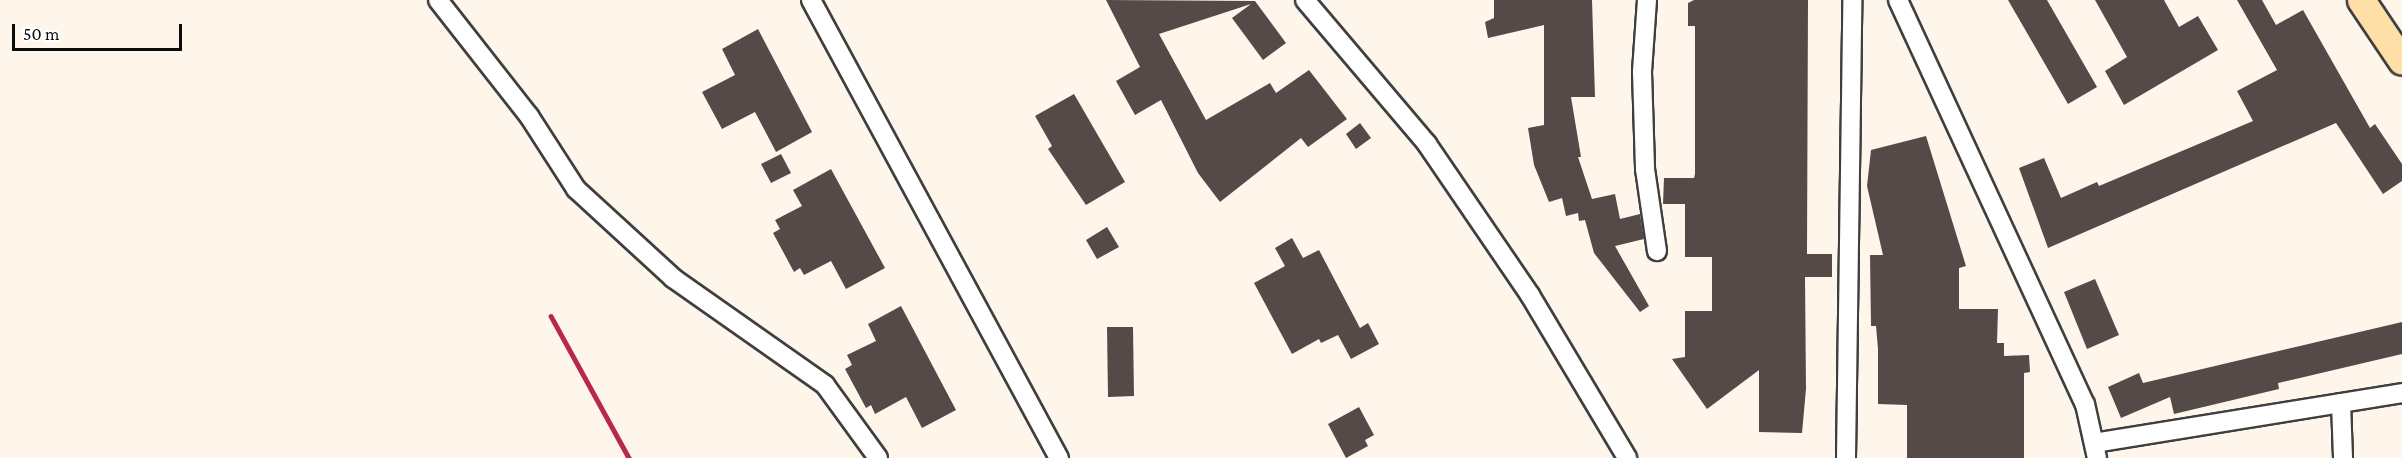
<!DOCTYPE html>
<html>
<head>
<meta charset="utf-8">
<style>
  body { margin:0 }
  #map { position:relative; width:2402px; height:458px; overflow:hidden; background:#fef6eb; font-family:"Crimson Pro",serif }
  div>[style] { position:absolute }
  .building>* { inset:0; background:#544a48 }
  .roads { filter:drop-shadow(2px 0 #3f3f3f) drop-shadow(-2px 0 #3f3f3f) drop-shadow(0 2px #3f3f3f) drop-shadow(0 -2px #3f3f3f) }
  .street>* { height:18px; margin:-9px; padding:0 9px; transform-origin:9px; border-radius:9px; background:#fff }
  .secondary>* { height:27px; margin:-13.5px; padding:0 13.5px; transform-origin:13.5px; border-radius:13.5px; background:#fddfa7 }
  .rail>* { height:4.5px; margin:-2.25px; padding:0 2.25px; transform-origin:2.25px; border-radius:2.25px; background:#b72851 }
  span { translate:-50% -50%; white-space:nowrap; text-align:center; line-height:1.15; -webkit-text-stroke:6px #fff; paint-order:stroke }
  .scale { position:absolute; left:12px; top:24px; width:170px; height:27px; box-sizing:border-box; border:3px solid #0c0c0c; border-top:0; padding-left:8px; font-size:18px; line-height:21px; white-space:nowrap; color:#0c0c0c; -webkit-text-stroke:4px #fff; paint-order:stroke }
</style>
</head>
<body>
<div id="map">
  <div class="building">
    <i style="clip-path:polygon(1106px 0,1255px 1px,1286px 43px,1263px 60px,1232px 18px,1251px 4px,1159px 34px,1206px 120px,1270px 83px,1276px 93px,1309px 70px,1347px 119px,1308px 147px,1301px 138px,1220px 202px,1198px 173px,1161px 100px,1135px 115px,1116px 81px,1140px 67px)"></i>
    <i style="clip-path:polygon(1494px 0,1592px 0,1595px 97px,1571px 97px,1581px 157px,1578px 157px,1592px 199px,1615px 194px,1620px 219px,1640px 214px,1644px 239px,1615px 246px,1649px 306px,1640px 312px,1594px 253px,1585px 220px,1579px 221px,1578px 213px,1566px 216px,1562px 198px,1549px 202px,1534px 165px,1528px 128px,1544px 125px,1544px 25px,1488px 38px,1485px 22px,1494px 18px)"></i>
    <i style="clip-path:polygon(1694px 0,1808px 0,1807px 254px,1832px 254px,1832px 277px,1805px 277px,1806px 389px,1802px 433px,1759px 432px,1759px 370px,1707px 409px,1672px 359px,1685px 357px,1685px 311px,1712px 311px,1712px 257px,1685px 257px,1685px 204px,1663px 204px,1664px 178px,1694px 178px,1695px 174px,1695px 26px,1688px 26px,1688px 3px)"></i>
    <i style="clip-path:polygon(2008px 0,2047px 0,2097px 87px,2068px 104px)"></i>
    <i style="clip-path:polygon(2095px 0,2164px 0,2179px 27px,2198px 16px,2218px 50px,2124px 105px,2105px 71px,2127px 57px)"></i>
    <i style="clip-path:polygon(2237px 0,2262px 0,2276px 25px,2303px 10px,2370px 128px,2375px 124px,2402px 164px,2402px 181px,2383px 194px,2336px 123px,2048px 248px,2019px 168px,2044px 158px,2061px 198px,2097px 182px,2099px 186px,2253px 121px,2237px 91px,2277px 70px)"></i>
    <i style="clip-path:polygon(758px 29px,812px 132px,776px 152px,755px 112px,722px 129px,702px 92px,735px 75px,722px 49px)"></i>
    <i style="clip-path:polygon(1074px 94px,1125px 182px,1086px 205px,1048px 149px,1052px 146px,1035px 116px)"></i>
    <i style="clip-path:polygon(1360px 123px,1371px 138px,1356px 149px,1346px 134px)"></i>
    <i style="clip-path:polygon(1926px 136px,1966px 266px,1959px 268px,1959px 309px,1998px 309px,1997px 343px,2004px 343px,2004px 356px,2029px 355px,2030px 372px,2024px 373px,2024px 458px,1907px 458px,1907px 405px,1878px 404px,1878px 349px,1876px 326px,1871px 326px,1870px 255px,1883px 255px,1867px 186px,1871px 150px)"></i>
    <i style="clip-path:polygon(781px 154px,791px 173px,771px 183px,761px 164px)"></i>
    <i style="clip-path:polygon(831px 169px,885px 268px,846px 289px,831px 261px,804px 275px,800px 268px,794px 272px,773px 233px,780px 229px,775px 220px,802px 206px,793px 190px)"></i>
    <i style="clip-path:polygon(1107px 227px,1119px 247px,1097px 259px,1086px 240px)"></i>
    <i style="clip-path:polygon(1292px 238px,1303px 258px,1319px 250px,1360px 328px,1368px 323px,1379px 344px,1351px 359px,1338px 335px,1321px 343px,1319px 339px,1292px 354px,1254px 283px,1285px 266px,1275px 248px)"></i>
    <i style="clip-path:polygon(2095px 279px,2119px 335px,2087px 349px,2064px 292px)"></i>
    <i style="clip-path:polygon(901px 306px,956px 410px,922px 428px,906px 397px,875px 414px,871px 405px,866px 408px,845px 369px,852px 365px,847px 355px,876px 341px,868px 324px)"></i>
    <i style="clip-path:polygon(2402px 322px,2402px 354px,2278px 383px,2279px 389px,2174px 414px,2170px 397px,2121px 418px,2108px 387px,2139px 373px,2143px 383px)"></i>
    <i style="clip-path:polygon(1107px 327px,1133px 327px,1134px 396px,1108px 397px)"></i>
    <i style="clip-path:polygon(1359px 407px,1374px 435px,1365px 440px,1368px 446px,1346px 458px,1328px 424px)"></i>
  </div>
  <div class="roads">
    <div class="street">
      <i style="left:438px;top:0;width:147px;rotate:51.9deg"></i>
      <i style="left:529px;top:116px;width:87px;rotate:57.2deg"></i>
      <i style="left:576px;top:189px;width:132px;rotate:42.5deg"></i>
      <i style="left:673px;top:278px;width:186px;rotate:35.1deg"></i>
      <i style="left:825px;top:385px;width:90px;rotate:54deg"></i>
      <i style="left:811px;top:0;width:521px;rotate:61.57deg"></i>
      <i style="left:1305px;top:0;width:189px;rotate:49.7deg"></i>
      <i style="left:1427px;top:144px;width:183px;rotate:55.7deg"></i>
      <i style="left:1530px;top:295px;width:190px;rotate:59.2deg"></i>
      <i style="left:1647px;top:0;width:72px;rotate:94deg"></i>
      <i style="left:1642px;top:72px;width:97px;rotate:88.2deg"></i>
      <i style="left:1645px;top:169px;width:83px;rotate:81.7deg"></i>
      <i style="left:1898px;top:0;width:445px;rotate:65.2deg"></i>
      <i style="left:2085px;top:404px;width:55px;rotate:77.5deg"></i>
      <i style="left:2341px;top:403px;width:55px;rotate:87.9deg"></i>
      <i style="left:2094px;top:443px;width:312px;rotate:-9.2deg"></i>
      <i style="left:1846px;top:458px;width:458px;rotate:-89.2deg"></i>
    </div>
    <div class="secondary">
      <i style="left:2361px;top:0;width:73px;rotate:56.1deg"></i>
    </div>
  </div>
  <div class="rail">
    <i style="left:551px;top:316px;width:162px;rotate:61.2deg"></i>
  </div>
  <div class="scale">50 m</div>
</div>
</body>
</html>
